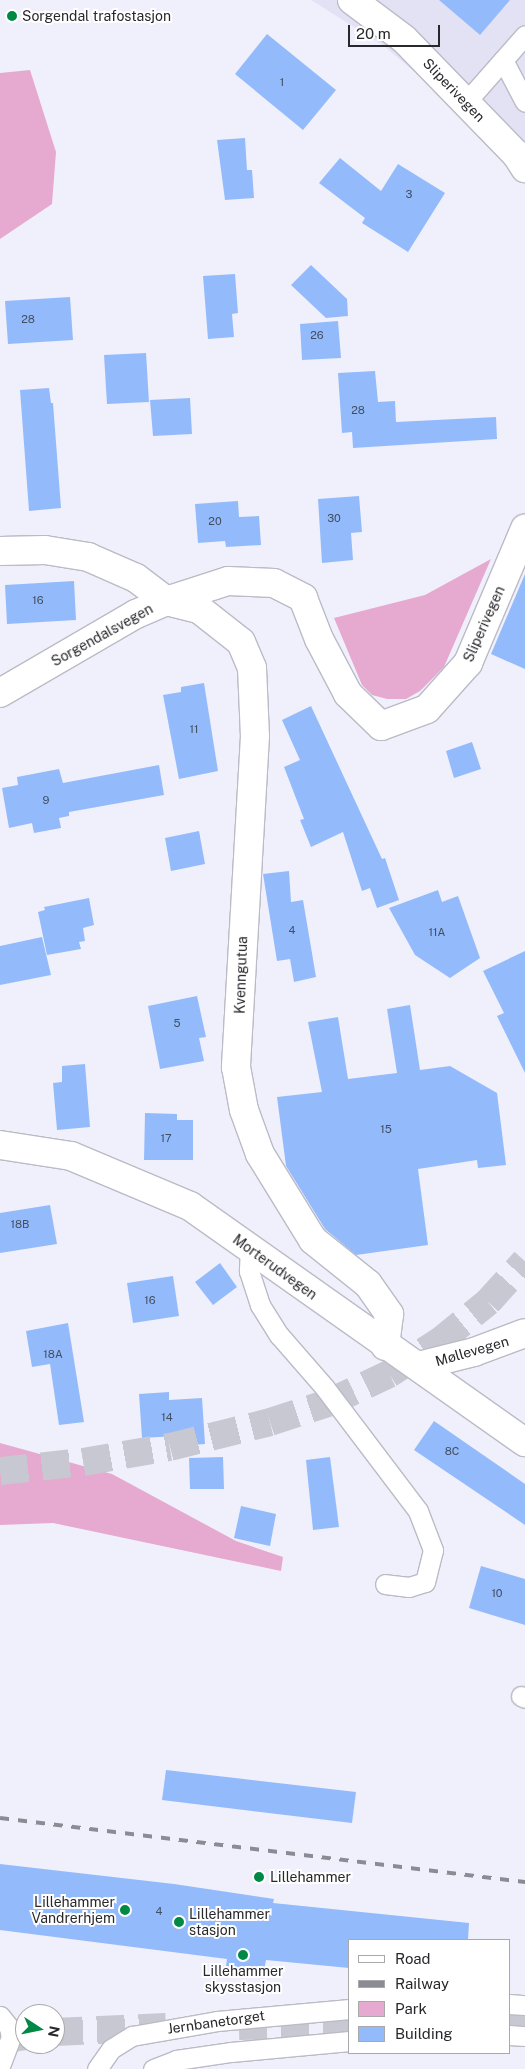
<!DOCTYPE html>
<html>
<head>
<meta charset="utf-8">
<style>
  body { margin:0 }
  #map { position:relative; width:525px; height:2069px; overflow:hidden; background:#f0f0fc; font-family:"Public Sans",sans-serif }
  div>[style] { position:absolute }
  .built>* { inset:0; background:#e3e2f5 }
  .green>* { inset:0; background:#e6a9d0 }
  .building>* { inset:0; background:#93bbfb }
  .primary-tunnel>* { height:28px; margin-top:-14px; transform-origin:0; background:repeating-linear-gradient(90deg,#c8c8d2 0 28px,transparent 0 42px) }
  .highway-tunnel>* { height:28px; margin-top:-14px; transform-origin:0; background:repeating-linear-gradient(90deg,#c8c8d2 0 28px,transparent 0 42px) }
  .roads { filter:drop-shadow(1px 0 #bbbbc6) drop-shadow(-1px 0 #bbbbc6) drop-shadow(0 1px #bbbbc6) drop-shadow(0 -1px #bbbbc6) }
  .lane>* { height:19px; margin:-9.5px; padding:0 9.5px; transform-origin:9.5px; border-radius:9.5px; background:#fff }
  .street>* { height:28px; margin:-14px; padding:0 14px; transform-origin:14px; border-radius:14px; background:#fff }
  .rail>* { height:4px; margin-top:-2px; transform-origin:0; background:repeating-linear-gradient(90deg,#8b8b93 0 9px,transparent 0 18px) }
  .dots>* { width:14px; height:14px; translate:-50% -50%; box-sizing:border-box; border:2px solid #fff; border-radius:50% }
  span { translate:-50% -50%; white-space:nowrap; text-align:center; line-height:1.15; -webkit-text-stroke:4px #fff; paint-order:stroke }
  .number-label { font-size:11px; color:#434d60 }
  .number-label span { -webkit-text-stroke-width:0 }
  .poi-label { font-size:14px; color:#28282c }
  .left { translate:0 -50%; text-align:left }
  .right { translate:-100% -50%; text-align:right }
  .street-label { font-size:14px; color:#28282c }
  .legend { position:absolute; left:348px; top:1939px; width:162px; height:115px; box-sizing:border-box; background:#fff; border:1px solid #a9a9ab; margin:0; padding:6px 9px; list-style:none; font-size:15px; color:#28282c }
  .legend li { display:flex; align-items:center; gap:10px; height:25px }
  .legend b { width:25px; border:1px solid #a9a9ab }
  .north { position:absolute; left:15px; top:2004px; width:50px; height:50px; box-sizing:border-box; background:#fff; border:1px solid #a9a9ab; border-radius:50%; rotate:101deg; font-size:14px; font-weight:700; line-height:20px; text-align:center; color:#28282c }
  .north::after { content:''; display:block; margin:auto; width:18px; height:22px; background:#008845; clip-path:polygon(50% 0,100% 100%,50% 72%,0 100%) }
  .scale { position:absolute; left:348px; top:25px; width:92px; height:22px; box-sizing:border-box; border:2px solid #28282c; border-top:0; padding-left:6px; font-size:15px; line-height:18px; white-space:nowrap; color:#28282c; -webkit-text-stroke:4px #fff; paint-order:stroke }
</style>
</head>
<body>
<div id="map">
  <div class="built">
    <i style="clip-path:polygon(311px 0,525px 0,525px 166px,384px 46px)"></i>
  </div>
  <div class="green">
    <i style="clip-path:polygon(30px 70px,56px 152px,52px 204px,0 239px,0 73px)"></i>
    <i style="clip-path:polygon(491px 559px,444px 667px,420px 691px,406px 699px,387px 699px,372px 695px,362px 685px,334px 618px,425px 595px)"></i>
    <i style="clip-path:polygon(0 1443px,112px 1474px,236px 1541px,283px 1557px,281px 1571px,53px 1523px,0 1525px)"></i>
  </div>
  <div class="building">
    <i style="clip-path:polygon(439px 0,510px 0,480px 35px)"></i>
    <i style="clip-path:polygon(267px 34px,336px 90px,303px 130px,235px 74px)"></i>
    <i style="clip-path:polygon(245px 138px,247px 170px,252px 170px,254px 198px,225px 200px,217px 140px)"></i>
    <i style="clip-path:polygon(340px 158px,381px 191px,398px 164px,445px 193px,408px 252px,362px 223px,365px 218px,319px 183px)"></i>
    <i style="clip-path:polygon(311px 265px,347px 299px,348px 316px,326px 318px,291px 285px)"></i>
    <i style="clip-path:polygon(235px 274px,238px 313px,232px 314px,234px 337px,208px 339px,203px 276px)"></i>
    <i style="clip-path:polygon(70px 297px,73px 340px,8px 344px,5px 301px)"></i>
    <i style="clip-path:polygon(338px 321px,341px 358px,302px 360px,300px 324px)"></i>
    <i style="clip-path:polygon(146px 353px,149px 402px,107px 404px,104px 355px)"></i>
    <i style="clip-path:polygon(375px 371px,378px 402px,395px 401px,396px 422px,496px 417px,497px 439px,353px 448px,352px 432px,342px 433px,338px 373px)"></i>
    <i style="clip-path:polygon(49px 388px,51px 403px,53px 403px,61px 508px,29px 511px,20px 390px)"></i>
    <i style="clip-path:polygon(190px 398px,192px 434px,153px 436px,150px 400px)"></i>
    <i style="clip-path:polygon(359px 496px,362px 532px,351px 533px,353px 560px,322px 563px,318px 499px)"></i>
    <i style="clip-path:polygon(238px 501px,239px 517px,259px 516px,261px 545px,226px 547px,225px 541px,198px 543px,195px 504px)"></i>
    <i style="clip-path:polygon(525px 574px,525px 669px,491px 654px)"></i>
    <i style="clip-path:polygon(74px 581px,76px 620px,7px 624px,5px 585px)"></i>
    <i style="clip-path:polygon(204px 683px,218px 771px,179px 779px,163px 695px,181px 692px,181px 687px)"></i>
    <i style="clip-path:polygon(311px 706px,382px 859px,385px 858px,399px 900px,377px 908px,370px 888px,362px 891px,343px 832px,311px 847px,300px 820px,304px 819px,284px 767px,300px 760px,282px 720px)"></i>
    <i style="clip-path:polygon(472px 742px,481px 769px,454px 778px,446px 751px)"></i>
    <i style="clip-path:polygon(159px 765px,164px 795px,69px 812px,69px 816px,59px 818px,61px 828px,34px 833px,32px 823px,9px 828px,2px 788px,18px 785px,17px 777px,59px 769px,63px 783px)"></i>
    <i style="clip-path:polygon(199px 831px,205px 864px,171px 871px,165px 838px)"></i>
    <i style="clip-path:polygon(289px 871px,291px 902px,303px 900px,316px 977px,294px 982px,290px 959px,277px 961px,263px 874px)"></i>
    <i style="clip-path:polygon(438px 890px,442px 902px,458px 896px,480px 958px,450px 978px,415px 955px,389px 908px)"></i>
    <i style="clip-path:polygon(89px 898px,94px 925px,83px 928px,85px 941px,79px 942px,81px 949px,47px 955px,38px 912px,45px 910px,44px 907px)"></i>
    <i style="clip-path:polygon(42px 937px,51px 975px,0 985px,0 946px)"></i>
    <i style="clip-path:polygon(525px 951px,525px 1073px,497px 1016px,504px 1013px,483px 971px)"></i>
    <i style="clip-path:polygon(197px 996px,206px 1037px,199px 1038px,204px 1061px,160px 1069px,148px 1006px)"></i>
    <i style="clip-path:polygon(410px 1005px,420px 1070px,450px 1066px,497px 1093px,506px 1165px,478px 1168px,477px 1160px,418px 1169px,428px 1245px,356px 1255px,325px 1229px,286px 1166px,277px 1097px,322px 1092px,308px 1022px,338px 1017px,348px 1079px,397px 1073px,387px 1009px)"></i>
    <i style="clip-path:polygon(85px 1064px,90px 1127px,57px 1130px,53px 1083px,62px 1082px,62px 1066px)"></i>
    <i style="clip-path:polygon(145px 1113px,177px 1114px,177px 1120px,193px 1120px,193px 1160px,144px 1160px)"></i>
    <i style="clip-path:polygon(50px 1205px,57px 1244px,0 1253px,0 1213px)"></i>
    <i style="clip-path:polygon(220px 1263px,237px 1287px,213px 1305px,195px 1282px)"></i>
    <i style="clip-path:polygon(173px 1276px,179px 1316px,133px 1323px,127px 1283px)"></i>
    <i style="clip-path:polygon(68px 1323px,84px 1422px,59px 1425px,50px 1364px,32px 1367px,26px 1331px)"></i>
    <i style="clip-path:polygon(169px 1392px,169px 1400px,202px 1398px,205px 1444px,176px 1446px,176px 1436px,142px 1438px,139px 1394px)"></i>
    <i style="clip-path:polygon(434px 1421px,525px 1484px,525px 1525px,414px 1450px)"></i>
    <i style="clip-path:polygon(223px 1457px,224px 1489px,190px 1489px,189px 1458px)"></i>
    <i style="clip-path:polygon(330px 1457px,339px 1527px,313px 1530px,306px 1460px)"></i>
    <i style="clip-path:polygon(241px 1506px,276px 1514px,270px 1546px,234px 1538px)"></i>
    <i style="clip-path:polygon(481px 1566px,525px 1579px,525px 1625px,469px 1608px)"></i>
    <i style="clip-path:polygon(166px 1770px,356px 1792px,352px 1823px,162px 1800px)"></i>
    <i style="clip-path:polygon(0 1864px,174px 1884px,274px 1899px,273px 1903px,469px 1923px,468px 1940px,349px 1940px,349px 1968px,266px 1960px,264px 1971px,226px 1966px,227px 1959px,0 1930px)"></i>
  </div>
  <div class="primary-tunnel">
    <i style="left:509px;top:2022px;width:16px"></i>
    <i style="left:239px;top:2026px;width:110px;rotate:-1deg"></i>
    <i style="left:55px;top:2032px;width:111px;rotate:-2.6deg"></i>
    <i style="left:0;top:2040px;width:25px;rotate:-9deg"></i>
  </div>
  <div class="highway-tunnel">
    <i style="left:0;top:1471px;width:83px;rotate:-6.2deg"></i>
    <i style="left:83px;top:1462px;width:88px;rotate:-9.8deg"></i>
    <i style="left:170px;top:1447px;width:103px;rotate:-14deg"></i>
    <i style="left:270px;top:1422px;width:61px;rotate:-18.1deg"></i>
    <i style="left:328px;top:1403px;width:68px;rotate:-25.4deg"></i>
    <i style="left:389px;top:1374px;width:61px;rotate:-32.9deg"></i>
    <i style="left:440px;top:1341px;width:62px;rotate:-39.1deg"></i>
    <i style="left:488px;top:1302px;width:55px;rotate:-47.9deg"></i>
  </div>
  <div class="roads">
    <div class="lane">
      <i style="left:503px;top:60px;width:47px;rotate:62.4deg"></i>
      <i style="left:466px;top:102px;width:89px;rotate:-48.6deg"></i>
      <i style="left:250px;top:1249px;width:22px;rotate:93deg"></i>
      <i style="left:249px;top:1271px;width:36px;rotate:72deg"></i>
      <i style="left:260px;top:1305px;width:36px;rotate:58deg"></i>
      <i style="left:279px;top:1335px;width:70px;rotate:49deg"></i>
      <i style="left:325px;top:1388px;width:154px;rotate:52.9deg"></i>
      <i style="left:418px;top:1511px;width:42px;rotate:69deg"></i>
      <i style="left:433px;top:1550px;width:33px;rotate:104deg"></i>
      <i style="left:425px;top:1582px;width:17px;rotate:163deg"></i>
      <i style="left:409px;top:1587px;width:24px;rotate:-173deg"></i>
      <i style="left:521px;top:1696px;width:4px;rotate:27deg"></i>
      <i style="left:509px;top:2004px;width:16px;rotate:4deg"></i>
      <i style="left:0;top:2016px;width:14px;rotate:51deg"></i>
      <i style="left:9px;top:2027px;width:10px;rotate:79deg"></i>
      <i style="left:11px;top:2037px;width:30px;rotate:111deg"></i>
      <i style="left:509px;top:2035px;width:16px;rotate:4deg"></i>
      <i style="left:97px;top:2069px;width:24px;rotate:-55deg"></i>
      <i style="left:111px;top:2049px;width:25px;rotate:-32deg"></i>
      <i style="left:132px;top:2036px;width:86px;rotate:-10deg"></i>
      <i style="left:217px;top:2021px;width:133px;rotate:-5.2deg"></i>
      <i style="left:153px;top:2069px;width:25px;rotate:-21deg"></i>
      <i style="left:176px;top:2060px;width:56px;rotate:-8.3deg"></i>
      <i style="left:231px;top:2052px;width:119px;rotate:-5.3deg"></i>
    </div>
    <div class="street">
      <i style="left:352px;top:0;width:65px;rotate:36.9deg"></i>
      <i style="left:404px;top:39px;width:161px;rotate:45.8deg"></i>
      <i style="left:516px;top:154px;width:17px;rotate:57deg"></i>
      <i style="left:0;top:551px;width:45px;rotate:-1.3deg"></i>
      <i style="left:45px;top:550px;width:44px;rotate:9.2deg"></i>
      <i style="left:88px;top:557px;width:52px;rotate:23.6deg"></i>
      <i style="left:136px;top:578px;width:38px;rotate:37deg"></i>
      <i style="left:166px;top:601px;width:34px;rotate:14deg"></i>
      <i style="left:199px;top:609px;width:53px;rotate:38.2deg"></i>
      <i style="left:241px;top:642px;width:28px;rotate:67deg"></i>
      <i style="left:252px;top:668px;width:68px;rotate:87.5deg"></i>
      <i style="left:255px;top:736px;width:332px;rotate:93.3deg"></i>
      <i style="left:236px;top:1067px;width:44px;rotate:79.5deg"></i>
      <i style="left:244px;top:1110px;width:47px;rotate:70deg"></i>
      <i style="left:260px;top:1154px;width:101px;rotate:58.4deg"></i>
      <i style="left:313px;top:1240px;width:70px;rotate:38.7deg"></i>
      <i style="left:368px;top:1284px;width:37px;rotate:55deg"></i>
      <i style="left:389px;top:1314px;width:32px;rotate:97deg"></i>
      <i style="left:0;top:693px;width:157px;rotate:-30.2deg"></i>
      <i style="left:136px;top:614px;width:33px;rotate:-23deg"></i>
      <i style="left:166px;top:601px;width:65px;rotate:-17.9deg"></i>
      <i style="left:228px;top:581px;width:46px;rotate:2.5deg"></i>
      <i style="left:274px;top:583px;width:33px;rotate:27deg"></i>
      <i style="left:303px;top:598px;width:44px;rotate:68.7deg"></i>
      <i style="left:319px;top:639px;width:62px;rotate:62.2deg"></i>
      <i style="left:348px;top:694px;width:46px;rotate:44.1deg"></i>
      <i style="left:381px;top:726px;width:49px;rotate:-20.3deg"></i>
      <i style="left:427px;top:709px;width:62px;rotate:-48.3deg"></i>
      <i style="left:468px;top:663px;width:146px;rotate:-67deg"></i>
      <i style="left:0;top:1145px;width:72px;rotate:8.8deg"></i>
      <i style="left:71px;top:1156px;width:129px;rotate:22.8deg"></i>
      <i style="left:190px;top:1206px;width:410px;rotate:35.2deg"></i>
      <i style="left:418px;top:1366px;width:58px;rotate:-14deg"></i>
      <i style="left:474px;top:1352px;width:54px;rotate:-20.4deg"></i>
    </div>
  </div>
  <div class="rail">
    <i style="left:0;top:1818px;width:529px;rotate:6.95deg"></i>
  </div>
  <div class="dots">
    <i style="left:12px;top:16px;background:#008845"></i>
    <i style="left:259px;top:1877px;background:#008845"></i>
    <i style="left:125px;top:1910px;background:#008845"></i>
    <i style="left:179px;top:1922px;background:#008845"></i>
    <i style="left:243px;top:1955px;background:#008845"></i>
  </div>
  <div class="number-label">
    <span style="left:282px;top:82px">1</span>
    <span style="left:409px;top:194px">3</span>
    <span style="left:28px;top:319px">28</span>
    <span style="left:317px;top:335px">26</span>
    <span style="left:358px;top:410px">28</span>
    <span style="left:334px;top:518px">30</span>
    <span style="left:215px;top:521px">20</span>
    <span style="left:38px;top:600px">16</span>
    <span style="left:194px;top:729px">11</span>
    <span style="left:46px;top:800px">9</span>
    <span style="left:292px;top:930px">4</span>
    <span style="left:437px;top:932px">11A</span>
    <span style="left:177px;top:1023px">5</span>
    <span style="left:386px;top:1129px">15</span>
    <span style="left:166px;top:1138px">17</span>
    <span style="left:20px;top:1224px">18B</span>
    <span style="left:150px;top:1300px">16</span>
    <span style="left:53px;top:1354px">18A</span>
    <span style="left:167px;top:1417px">14</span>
    <span style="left:452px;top:1451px">8C</span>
    <span style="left:497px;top:1593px">10</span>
    <span style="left:159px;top:1911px">4</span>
  </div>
  <div class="poi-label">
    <span class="left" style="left:22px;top:16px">Sorgendal trafostasjon</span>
    <span class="left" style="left:270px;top:1877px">Lillehammer</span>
    <span class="right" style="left:115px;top:1910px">Lillehammer<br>Vandrerhjem</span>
    <span class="left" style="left:189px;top:1922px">Lillehammer<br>stasjon</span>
    <span style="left:243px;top:1979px">Lillehammer<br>skysstasjon</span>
  </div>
  <div class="street-label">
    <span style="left:454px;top:90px;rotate:46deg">Sliperivegen</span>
    <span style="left:484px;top:624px;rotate:-66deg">Sliperivegen</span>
    <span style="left:102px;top:635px;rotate:-29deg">Sorgendalsvegen</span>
    <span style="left:241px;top:975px;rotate:-88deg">Kvenngutua</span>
    <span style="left:275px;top:1267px;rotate:36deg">Morterudvegen</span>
    <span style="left:472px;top:1351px;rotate:-16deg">Møllevegen</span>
    <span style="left:216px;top:2022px;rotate:-8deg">Jernbanetorget</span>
  </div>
  <ul class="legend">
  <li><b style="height:6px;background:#fff"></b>Road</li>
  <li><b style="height:6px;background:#8b8b93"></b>Railway</li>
  <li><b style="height:14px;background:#e6a9d0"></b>Park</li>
  <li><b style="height:14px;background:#93bbfb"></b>Building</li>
  </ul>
  <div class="north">N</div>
  <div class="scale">20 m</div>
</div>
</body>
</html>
